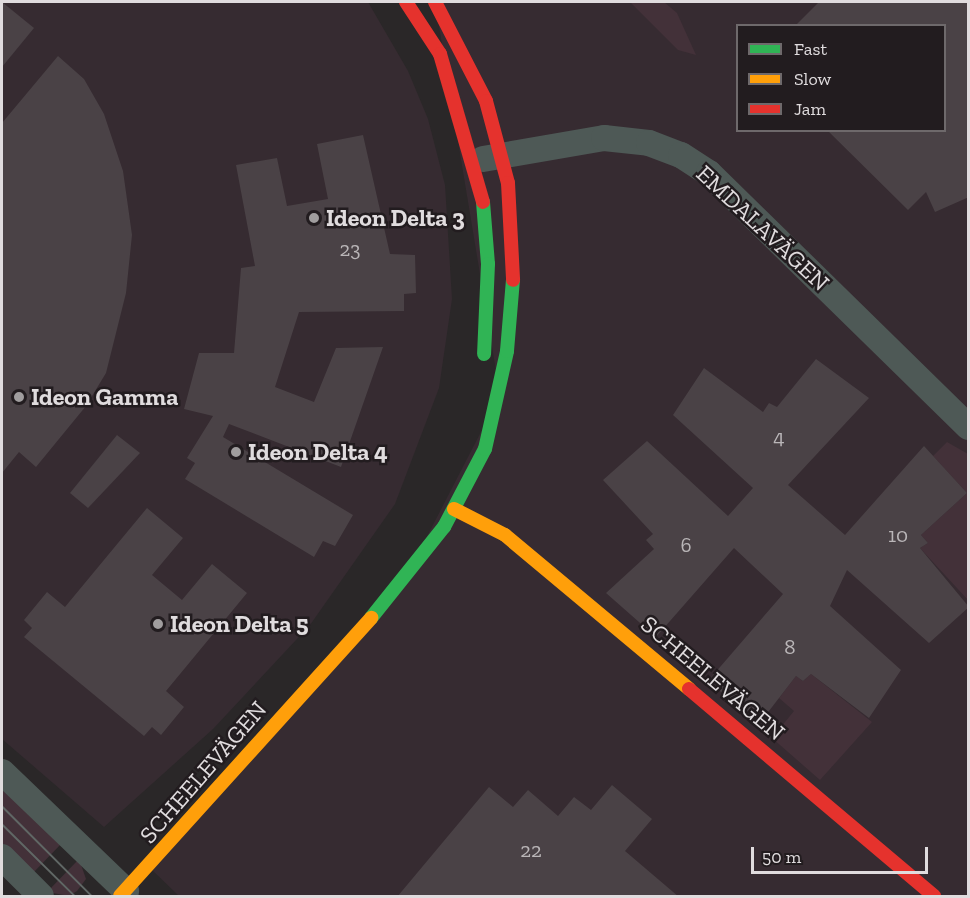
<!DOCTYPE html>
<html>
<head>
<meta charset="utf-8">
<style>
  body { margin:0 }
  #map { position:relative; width:970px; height:898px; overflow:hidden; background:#2a2728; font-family:"Zilla Slab",serif }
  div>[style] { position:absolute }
  .built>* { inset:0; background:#362b31 }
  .green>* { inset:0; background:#433139 }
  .building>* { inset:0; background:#4a4246 }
  .street>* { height:26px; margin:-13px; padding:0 13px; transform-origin:13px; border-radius:13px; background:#4e5956 }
  .fast>* { height:14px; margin:-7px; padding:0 7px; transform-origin:7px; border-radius:7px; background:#30b455 }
  .slow>* { height:14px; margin:-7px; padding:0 7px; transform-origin:7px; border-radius:7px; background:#ff9f0a }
  .jam>* { height:14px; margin:-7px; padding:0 7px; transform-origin:7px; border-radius:7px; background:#e5322d }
  .tram>* { height:1.5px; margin:-0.75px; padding:0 0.75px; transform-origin:0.75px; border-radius:0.75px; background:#606765 }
  .dots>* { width:16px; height:16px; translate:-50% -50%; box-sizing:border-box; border:3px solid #221c1f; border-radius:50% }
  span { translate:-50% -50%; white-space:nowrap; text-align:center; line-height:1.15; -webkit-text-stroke:5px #221c1f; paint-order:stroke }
  .number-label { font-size:21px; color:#bab6b8 }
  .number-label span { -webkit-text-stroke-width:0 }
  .poi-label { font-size:24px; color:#e0dcde; font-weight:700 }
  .left { translate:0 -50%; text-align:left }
  .street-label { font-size:24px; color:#e0dcde }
  .frame { position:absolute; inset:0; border:3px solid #e0dcde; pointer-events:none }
  .legend { position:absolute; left:736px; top:24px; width:210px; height:108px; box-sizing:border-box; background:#221c1f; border:2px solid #6e696b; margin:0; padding:8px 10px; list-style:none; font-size:18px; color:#e0dcde }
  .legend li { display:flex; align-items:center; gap:12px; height:30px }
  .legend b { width:30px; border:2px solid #6e696b }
  .scale { position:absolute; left:751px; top:847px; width:177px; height:27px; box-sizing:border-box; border:3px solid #e0dcde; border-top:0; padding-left:8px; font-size:18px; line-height:21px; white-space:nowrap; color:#e0dcde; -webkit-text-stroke:4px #221c1f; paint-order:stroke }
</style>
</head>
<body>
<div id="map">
  <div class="built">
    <i style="clip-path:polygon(2px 2px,368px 2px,408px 71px,428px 119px,445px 185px,452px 299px,439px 388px,395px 504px,310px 625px,213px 729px,104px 827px,2px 739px)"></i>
    <i style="clip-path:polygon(evenodd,435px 2px,968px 2px,968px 896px,179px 896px,150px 868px,403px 583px,500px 395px,435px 2px,738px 26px,944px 26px,944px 130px,738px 130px,738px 26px)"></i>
  </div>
  <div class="green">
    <i style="clip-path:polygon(630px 2px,664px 2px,677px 13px,696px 55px,678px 50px)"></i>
    <i style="clip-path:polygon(947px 442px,968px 454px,968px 600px,920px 548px,928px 543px,921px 535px,967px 493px,933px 456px)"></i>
    <i style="clip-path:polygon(811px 674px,872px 722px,820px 780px,772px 738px,794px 711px,779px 698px,796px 676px,803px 681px)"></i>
    <i style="clip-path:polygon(2px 783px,62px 843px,31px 875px,2px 846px)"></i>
    <i style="clip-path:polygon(79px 859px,86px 879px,77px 891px,69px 896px,47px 892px)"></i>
  </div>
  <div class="building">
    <i style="clip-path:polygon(2px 2px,34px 28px,2px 67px)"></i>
    <i style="clip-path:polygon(819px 2px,969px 2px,969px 197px,935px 212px,926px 192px,908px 210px,827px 130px,945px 130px,945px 26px,795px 26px)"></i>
    <i style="clip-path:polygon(58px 56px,84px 79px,104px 114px,123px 171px,132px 235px,126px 293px,106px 373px,86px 406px,36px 467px,19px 452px,2px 473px,2px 123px)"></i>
    <i style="clip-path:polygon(363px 135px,390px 254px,415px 255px,416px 293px,404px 294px,404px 311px,299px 312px,275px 387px,314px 402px,336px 348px,383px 347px,341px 467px,229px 424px,223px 437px,353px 515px,335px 546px,323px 541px,314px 557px,185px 479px,195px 463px,187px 458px,213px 416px,184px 409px,199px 353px,234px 353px,241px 268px,255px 266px,236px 165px,277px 158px,287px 206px,328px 199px,317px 144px)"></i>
    <i style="clip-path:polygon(816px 359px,869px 398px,788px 485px,845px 535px,924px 446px,967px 493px,921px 535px,928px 543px,920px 548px,969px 607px,929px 643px,847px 570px,830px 606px,901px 670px,869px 718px,811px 674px,803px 681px,796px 676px,759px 724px,708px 681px,783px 594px,734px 548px,656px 637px,606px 593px,654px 549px,646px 540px,653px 534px,603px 480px,647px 441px,728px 516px,753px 488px,673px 415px,704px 368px,763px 412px,769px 403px,777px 407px)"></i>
    <i style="clip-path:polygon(117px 435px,140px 453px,88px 508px,70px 493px)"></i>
    <i style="clip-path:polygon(147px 508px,183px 538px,152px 575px,182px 600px,212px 564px,247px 593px,166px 691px,184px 707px,161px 735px,152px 727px,144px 736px,24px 637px,32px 628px,24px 620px,47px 592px,65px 607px)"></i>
    <i style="clip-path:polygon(612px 785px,652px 819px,625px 851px,679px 897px,397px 897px,489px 787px,513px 807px,528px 790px,558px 816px,574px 797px,591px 810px)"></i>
  </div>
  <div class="street">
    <i style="left:483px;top:159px;width:123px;rotate:-9.8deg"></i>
    <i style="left:604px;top:138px;width:45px;rotate:6.3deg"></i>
    <i style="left:649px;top:143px;width:34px;rotate:21deg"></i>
    <i style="left:681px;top:155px;width:33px;rotate:33deg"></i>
    <i style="left:709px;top:173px;width:363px;rotate:44.4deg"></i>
    <i style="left:2px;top:772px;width:172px;rotate:43.8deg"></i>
    <i style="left:2px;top:857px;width:55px;rotate:45deg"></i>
  </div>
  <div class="fast">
    <i style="left:483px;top:202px;width:62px;rotate:85.4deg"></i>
    <i style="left:488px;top:264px;width:90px;rotate:92.5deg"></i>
    <i style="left:371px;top:618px;width:117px;rotate:-51.3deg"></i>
    <i style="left:444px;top:527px;width:88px;rotate:-62.3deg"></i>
    <i style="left:485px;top:449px;width:100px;rotate:-77.3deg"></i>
    <i style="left:507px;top:351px;width:71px;rotate:-85.2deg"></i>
  </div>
  <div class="slow">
    <i style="left:454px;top:509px;width:57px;rotate:27deg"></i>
    <i style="left:505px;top:535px;width:240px;rotate:39.9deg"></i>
    <i style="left:120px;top:896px;width:375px;rotate:-47.9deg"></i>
  </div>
  <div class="jam">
    <i style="left:406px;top:2px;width:62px;rotate:56.8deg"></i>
    <i style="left:440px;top:54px;width:154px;rotate:73.8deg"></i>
    <i style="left:435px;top:2px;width:111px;rotate:62.7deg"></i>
    <i style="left:486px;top:101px;width:85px;rotate:75deg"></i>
    <i style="left:508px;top:183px;width:97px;rotate:87deg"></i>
    <i style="left:689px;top:689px;width:321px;rotate:40.2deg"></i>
  </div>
  <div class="tram">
    <i style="left:2px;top:806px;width:127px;rotate:45deg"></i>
    <i style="left:2px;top:824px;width:103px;rotate:44.6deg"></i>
  </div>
  <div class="dots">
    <i style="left:314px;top:218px;background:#a09d9e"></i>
    <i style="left:19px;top:397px;background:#a09d9e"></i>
    <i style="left:236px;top:452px;background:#a09d9e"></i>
    <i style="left:158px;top:624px;background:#a09d9e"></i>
  </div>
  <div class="number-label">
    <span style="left:350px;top:249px">23</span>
    <span style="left:779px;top:437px">4</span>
    <span style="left:898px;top:535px">10</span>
    <span style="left:686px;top:545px">6</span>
    <span style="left:790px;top:647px">8</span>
    <span style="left:531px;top:850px">22</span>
  </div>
  <div class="poi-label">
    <span class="left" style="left:326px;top:218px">Ideon Delta 3</span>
    <span class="left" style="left:31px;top:397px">Ideon Gamma</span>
    <span class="left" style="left:248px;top:452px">Ideon Delta 4</span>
    <span class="left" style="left:170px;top:624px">Ideon Delta 5</span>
  </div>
  <div class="street-label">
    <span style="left:763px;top:228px;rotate:43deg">EMDALAVÄGEN</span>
    <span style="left:713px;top:678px;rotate:40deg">SCHEELEVÄGEN</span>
    <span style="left:203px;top:772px;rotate:-49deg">SCHEELEVÄGEN</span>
  </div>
  <div class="frame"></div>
  <ul class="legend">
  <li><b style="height:8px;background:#30b455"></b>Fast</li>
  <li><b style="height:8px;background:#ff9f0a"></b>Slow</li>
  <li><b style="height:8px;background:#e5322d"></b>Jam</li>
  </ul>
  <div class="scale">50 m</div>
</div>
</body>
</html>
